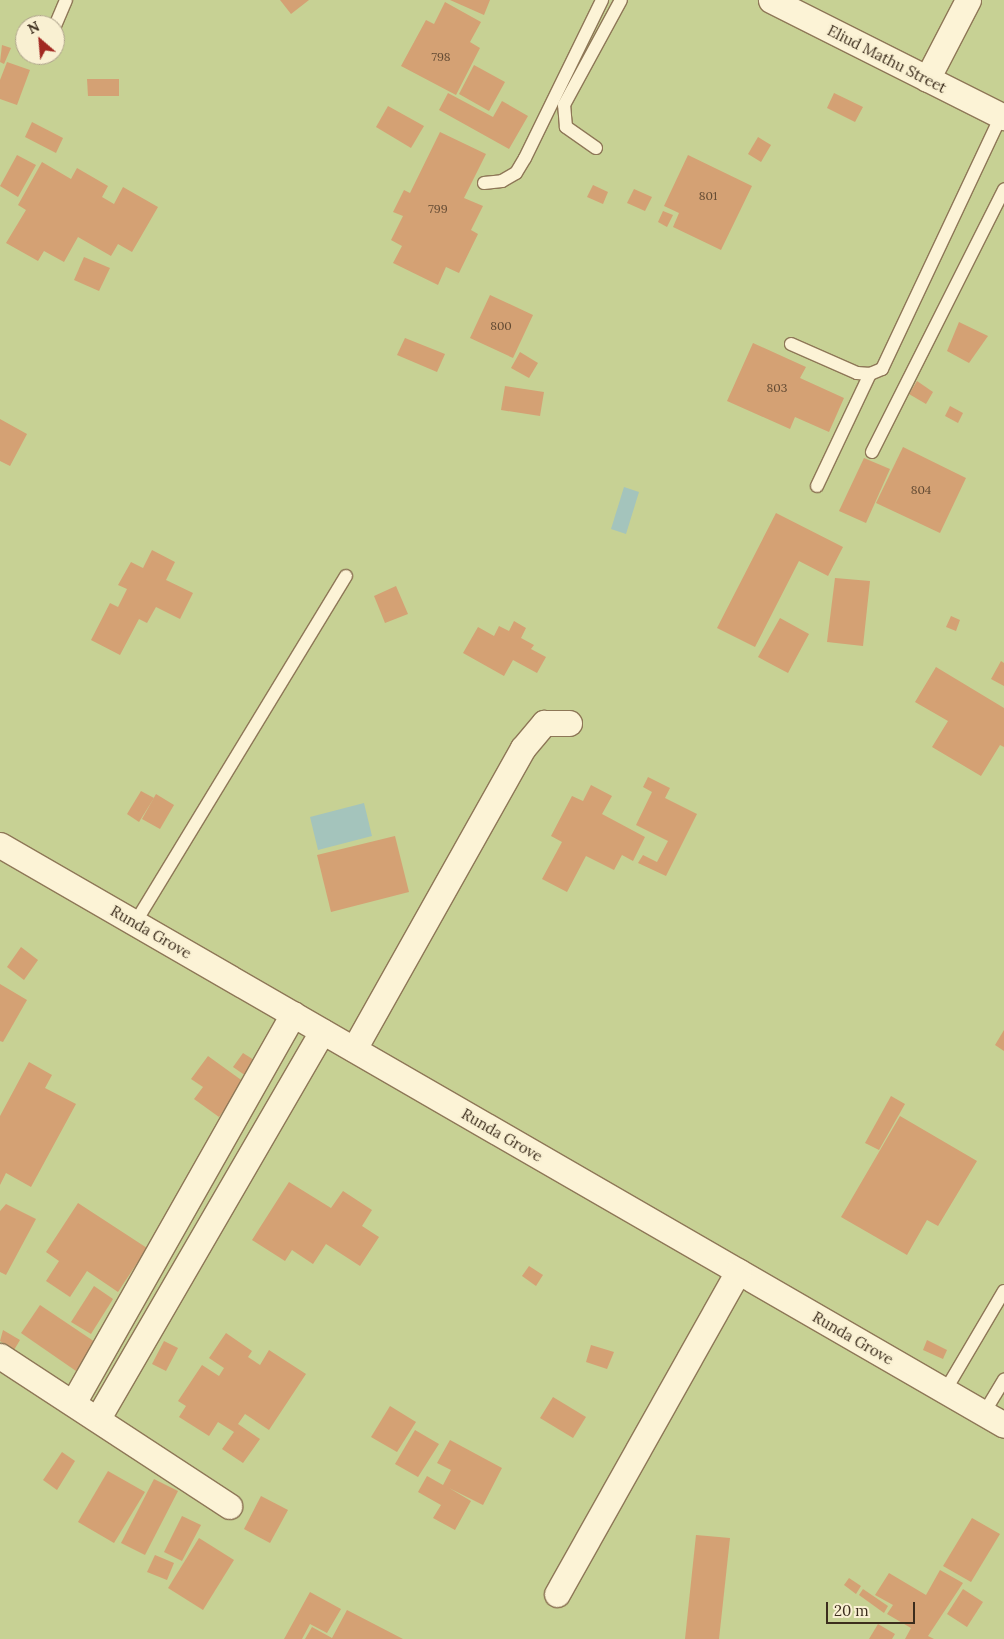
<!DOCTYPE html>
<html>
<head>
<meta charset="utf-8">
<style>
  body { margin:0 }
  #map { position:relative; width:1004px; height:1639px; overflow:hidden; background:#f2e6c1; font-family:Lora,serif }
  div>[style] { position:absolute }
  .green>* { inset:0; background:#c7d194 }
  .water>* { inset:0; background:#a4c4bc }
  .building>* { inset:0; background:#d4a174 }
  .roads { filter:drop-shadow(1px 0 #8e7757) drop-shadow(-1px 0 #8e7757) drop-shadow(0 1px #8e7757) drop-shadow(0 -1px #8e7757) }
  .service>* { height:12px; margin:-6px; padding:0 6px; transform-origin:6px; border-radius:6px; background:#fcf3d6 }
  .minor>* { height:25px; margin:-12.5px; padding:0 12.5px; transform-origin:12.5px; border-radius:12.5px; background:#fcf3d6 }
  span { translate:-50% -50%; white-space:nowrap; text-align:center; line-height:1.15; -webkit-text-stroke:4.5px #f9f0d2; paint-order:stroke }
  .number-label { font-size:12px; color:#624a33 }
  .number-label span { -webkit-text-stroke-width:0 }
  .street-label { font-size:15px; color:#3c2d1d }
  .north { position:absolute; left:15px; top:15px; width:50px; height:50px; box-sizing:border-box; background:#f9f0d2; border:1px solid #ada28a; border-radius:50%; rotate:333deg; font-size:14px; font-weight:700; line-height:20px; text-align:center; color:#3c2d1d }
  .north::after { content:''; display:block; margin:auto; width:18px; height:22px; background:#a22821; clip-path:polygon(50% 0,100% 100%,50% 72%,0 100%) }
  .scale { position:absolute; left:826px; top:1602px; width:89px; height:22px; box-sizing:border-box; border:2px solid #3c2d1d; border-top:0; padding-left:6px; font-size:15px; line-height:18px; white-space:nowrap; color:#3c2d1d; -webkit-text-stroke:4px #f9f0d2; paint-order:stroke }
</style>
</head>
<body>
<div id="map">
  <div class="green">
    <i style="clip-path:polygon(evenodd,0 0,1004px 0,1004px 1639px,0 1639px,0 0,25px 25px,55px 25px,55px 55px,25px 55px,25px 25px)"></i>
  </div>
  <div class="water">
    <i style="clip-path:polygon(624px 487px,639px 492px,626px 534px,611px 529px)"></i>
    <i style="clip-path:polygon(364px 803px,372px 836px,318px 850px,310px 817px)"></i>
  </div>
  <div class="building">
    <i style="clip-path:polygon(280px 0,309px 0,291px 14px)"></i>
    <i style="clip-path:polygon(450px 0,490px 0,484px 15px)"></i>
    <i style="clip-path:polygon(445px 2px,481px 22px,470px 42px,480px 48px,456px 95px,401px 66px,426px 20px,434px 24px)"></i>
    <i style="clip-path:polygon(2px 45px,11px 48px,4px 64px,0 62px)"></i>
    <i style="clip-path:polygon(7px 62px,30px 70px,17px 105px,0 99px,0 80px)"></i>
    <i style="clip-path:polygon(474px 65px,505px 82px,489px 111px,459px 94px)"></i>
    <i style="clip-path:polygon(87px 79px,119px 79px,119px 96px,88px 96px)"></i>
    <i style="clip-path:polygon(448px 93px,493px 117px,502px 101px,528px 116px,509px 149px,439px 110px)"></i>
    <i style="clip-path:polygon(834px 93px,863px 107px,855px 122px,827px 108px)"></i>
    <i style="clip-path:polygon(388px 106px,424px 126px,411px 148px,376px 127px)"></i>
    <i style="clip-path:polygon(32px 122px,63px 138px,56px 153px,25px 137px)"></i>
    <i style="clip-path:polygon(440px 132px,486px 154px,464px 198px,483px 206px,471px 230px,478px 234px,459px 273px,446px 267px,438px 285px,393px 263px,402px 246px,391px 240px,403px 216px,393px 212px,404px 190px,410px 193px)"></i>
    <i style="clip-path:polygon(758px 137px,771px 145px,761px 162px,748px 154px)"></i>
    <i style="clip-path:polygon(17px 155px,36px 165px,18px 197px,0 186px)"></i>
    <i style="clip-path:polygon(688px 155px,752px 186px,721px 250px,673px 227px,679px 213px,664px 206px)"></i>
    <i style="clip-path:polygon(42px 162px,71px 179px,77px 168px,108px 186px,102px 197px,114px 204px,123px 187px,158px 207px,132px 252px,118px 244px,111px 256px,78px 237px,64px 262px,44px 251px,38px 261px,6px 243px,26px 210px,18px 205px)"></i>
    <i style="clip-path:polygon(593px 185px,608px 192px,603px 204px,587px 197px)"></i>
    <i style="clip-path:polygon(634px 189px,652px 197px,645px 211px,627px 203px)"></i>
    <i style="clip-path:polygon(663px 211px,673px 215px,667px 227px,658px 222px)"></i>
    <i style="clip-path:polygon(84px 257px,110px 268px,99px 291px,74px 280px)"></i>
    <i style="clip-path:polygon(490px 295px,533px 315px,513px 358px,470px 338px)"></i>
    <i style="clip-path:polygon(959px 322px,988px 336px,969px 363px,947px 351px)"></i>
    <i style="clip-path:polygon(405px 338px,445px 354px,437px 372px,397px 355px)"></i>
    <i style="clip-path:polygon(753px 343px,806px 367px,800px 378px,844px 398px,829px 432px,795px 417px,790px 429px,727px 401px)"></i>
    <i style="clip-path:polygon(520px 352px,538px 363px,529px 378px,511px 368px)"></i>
    <i style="clip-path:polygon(917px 381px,933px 392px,926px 404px,909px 394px)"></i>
    <i style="clip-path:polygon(505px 386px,544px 392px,540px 416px,501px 410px)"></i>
    <i style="clip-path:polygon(950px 406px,963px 413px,958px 423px,945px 416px)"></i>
    <i style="clip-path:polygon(0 419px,27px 434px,10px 466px,0 461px)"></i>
    <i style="clip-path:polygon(903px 447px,966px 478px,940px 533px,876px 503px)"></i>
    <i style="clip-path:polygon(864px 458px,890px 469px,866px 523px,839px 511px)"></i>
    <i style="clip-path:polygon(776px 513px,843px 547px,828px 576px,799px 561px,755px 647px,717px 628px)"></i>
    <i style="clip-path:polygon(152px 550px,175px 562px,166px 580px,193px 593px,180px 619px,156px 607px,147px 623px,139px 619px,120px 655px,91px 640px,110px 603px,118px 607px,127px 589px,118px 585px,131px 562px,143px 568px)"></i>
    <i style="clip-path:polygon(835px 578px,870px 581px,863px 646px,827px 642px)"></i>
    <i style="clip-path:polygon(396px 586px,408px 614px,385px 623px,374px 596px)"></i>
    <i style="clip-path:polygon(951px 616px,960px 620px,956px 631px,946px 627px)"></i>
    <i style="clip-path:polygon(780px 618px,809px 634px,788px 673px,758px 657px)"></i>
    <i style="clip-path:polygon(514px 621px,526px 628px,521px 638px,534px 645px,531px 649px,546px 657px,537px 673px,513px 660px,504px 676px,463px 653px,478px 627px,494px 636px,499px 626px,509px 631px)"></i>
    <i style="clip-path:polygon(1001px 661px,1004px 663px,1004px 686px,991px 679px)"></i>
    <i style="clip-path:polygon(936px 667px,1004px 708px,1004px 747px,1000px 745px,981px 776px,932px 747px,948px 721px,915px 702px)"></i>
    <i style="clip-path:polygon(648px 777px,670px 788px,665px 798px,697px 814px,666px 876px,638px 863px,643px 855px,657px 862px,668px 841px,636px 825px,652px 792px,643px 787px)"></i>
    <i style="clip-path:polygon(591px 785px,612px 796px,602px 814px,645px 837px,633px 861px,622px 855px,614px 870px,586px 856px,567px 892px,542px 879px,562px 842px,551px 836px,572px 796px,583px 801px)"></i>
    <i style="clip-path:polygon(141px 791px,154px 798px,139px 822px,127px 814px)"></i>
    <i style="clip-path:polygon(156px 794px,174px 805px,160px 829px,142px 819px)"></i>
    <i style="clip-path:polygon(395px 836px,409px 892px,331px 912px,317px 855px)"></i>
    <i style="clip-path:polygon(21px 947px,38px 960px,24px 980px,7px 967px)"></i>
    <i style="clip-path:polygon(0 984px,27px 1000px,3px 1042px,0 1041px)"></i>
    <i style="clip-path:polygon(1004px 1030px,1004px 1051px,995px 1045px)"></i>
    <i style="clip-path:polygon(243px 1053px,257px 1062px,246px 1076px,233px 1067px)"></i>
    <i style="clip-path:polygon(208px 1056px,244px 1082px,219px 1117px,194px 1099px,203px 1087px,191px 1079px)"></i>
    <i style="clip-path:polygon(29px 1062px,52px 1075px,45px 1088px,76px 1104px,31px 1187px,6px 1173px,0 1185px,0 1116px)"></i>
    <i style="clip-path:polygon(891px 1096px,905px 1104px,879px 1150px,865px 1143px)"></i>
    <i style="clip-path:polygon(900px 1116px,977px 1161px,938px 1226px,927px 1220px,907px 1255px,841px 1217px)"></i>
    <i style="clip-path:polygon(289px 1182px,331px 1208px,343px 1191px,372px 1210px,362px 1226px,379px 1237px,360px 1266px,326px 1244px,313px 1264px,292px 1250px,285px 1261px,252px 1240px)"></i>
    <i style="clip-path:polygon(78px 1203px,147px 1248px,118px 1292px,87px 1271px,70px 1297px,46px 1281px,59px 1261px,46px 1252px)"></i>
    <i style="clip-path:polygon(6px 1204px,36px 1219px,6px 1275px,0 1272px,0 1211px)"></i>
    <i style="clip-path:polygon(529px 1266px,543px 1275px,536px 1286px,522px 1276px)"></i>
    <i style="clip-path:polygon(94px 1286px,113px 1299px,91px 1334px,71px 1322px)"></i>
    <i style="clip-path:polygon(40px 1305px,95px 1342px,76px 1371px,21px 1333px)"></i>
    <i style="clip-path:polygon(3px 1330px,20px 1340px,14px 1350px,0 1341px)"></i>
    <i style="clip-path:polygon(226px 1333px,252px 1351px,248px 1357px,260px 1365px,269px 1350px,306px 1374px,269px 1430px,245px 1414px,238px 1424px,260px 1439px,243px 1463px,222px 1449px,234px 1432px,218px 1422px,209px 1436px,179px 1417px,186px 1406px,178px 1401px,202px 1365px,219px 1376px,224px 1368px,209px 1358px)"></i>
    <i style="clip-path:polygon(927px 1340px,947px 1350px,943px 1359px,923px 1350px)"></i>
    <i style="clip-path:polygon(164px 1341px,178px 1348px,166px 1371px,152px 1364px)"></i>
    <i style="clip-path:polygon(591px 1345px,614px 1352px,607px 1369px,586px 1362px)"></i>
    <i style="clip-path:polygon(553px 1397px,586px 1417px,573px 1438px,540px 1418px)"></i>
    <i style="clip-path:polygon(390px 1406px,416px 1422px,397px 1452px,371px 1437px)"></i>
    <i style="clip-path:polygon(415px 1430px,439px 1444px,418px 1477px,395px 1464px)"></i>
    <i style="clip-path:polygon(450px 1440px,502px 1468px,483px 1505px,449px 1488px,471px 1501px,455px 1530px,433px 1518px,441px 1505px,418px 1492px,427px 1476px,443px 1485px,451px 1470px,437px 1463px)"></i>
    <i style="clip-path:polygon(62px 1452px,75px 1461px,57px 1490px,43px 1480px)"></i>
    <i style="clip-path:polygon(108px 1471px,145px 1492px,114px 1543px,78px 1522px)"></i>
    <i style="clip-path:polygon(154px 1479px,178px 1491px,145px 1555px,121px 1543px)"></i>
    <i style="clip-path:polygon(261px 1496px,288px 1510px,270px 1543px,244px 1529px)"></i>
    <i style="clip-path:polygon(182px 1516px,201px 1525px,182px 1561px,164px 1552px)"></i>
    <i style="clip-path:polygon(972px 1518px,1000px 1534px,971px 1582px,943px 1566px)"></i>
    <i style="clip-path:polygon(696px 1535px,730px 1538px,719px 1639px,685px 1639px)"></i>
    <i style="clip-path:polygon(199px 1538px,234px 1560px,203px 1610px,168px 1588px)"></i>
    <i style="clip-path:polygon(155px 1555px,174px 1563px,167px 1580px,147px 1572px)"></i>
    <i style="clip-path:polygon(940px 1570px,963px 1583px,928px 1636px,934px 1639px,905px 1639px,911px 1628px,887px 1614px,893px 1605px,875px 1595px,889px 1573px,926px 1595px)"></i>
    <i style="clip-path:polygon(849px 1578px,861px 1586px,856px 1594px,844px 1585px)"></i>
    <i style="clip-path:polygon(863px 1589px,888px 1606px,884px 1613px,859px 1595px)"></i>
    <i style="clip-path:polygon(963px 1589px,983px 1602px,967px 1627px,947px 1614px)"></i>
    <i style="clip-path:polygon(310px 1592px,341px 1609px,327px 1633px,310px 1624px,302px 1639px,284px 1639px)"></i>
    <i style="clip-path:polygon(347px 1610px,403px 1639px,305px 1639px,312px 1627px,332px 1638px)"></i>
    <i style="clip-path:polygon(878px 1624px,895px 1634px,892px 1639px,869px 1639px)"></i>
  </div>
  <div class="roads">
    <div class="service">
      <i style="left:55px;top:26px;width:28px;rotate:-67deg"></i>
      <i style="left:596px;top:148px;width:37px;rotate:-145deg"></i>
      <i style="left:566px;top:127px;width:22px;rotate:-95deg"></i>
      <i style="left:564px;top:105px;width:119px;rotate:-61.5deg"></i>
      <i style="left:484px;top:183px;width:18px;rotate:-6deg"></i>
      <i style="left:502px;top:181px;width:16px;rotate:-30deg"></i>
      <i style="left:516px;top:173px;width:17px;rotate:-59deg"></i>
      <i style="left:525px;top:158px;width:176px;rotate:-64deg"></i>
      <i style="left:791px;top:344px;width:72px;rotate:23.7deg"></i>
      <i style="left:857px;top:373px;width:13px;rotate:4deg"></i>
      <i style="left:870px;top:374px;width:13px;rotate:-23deg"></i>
      <i style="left:882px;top:369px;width:280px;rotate:-64.8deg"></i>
      <i style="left:872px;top:452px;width:294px;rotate:-63.3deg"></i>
      <i style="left:817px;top:486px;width:124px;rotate:-64.7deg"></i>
      <i style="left:135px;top:923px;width:406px;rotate:-58.7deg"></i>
      <i style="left:945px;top:1391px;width:116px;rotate:-59.5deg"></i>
      <i style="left:984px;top:1413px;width:39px;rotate:-59deg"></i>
    </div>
    <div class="minor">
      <i style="left:771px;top:0;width:261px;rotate:26.7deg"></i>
      <i style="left:927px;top:79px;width:89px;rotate:-62.6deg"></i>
      <i style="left:0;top:845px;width:1159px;rotate:30.01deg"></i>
      <i style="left:354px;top:1049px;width:345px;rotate:-60.7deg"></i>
      <i style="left:523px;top:748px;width:33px;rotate:-50deg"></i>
      <i style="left:544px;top:723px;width:25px"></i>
      <i style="left:0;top:1356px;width:274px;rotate:33.2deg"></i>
      <i style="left:73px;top:1403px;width:447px;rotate:-60.5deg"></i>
      <i style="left:98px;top:1418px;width:447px;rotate:-59.9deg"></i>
      <i style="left:557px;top:1594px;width:370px;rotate:-60.7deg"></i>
    </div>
  </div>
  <div class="number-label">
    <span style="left:441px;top:57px">798</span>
    <span style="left:708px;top:196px">801</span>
    <span style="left:438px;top:209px">799</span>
    <span style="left:501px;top:326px">800</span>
    <span style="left:777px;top:388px">803</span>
    <span style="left:921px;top:490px">804</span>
  </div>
  <div class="street-label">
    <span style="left:887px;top:59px;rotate:27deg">Eliud Mathu Street</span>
    <span style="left:151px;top:932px;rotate:30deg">Runda Grove</span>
    <span style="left:502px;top:1135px;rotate:30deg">Runda Grove</span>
    <span style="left:853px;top:1338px;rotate:30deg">Runda Grove</span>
  </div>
  <div class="north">N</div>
  <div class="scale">20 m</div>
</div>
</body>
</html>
